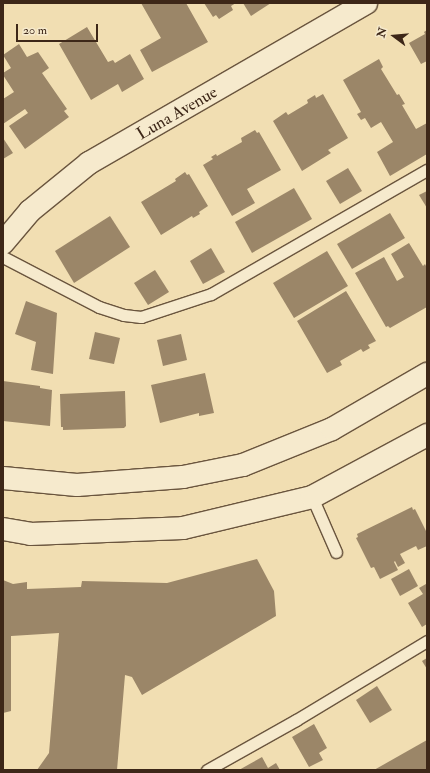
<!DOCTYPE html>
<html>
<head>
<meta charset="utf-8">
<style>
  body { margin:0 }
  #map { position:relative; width:430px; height:773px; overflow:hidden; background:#f1deb2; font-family:"IM FELL Double Pica",serif }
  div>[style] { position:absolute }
  .building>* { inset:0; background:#9b8668 }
  .roads { filter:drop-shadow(1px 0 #6a553e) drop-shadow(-1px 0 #6a553e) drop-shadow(0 1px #6a553e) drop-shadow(0 -1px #6a553e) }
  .service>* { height:11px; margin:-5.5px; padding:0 5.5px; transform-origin:5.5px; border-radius:5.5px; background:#f6eacd }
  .minor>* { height:22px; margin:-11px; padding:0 11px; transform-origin:11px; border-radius:11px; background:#f6eacd }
  .secondary>* { height:22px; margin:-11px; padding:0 11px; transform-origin:11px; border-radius:11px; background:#f6eacd }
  span { translate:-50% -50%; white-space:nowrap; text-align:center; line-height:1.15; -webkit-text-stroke:3.5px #f6eacd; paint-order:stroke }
  .street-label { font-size:17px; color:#3d2718 }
  .frame { position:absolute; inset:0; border:4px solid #3d2718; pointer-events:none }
  .north { position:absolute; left:374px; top:16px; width:40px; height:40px; -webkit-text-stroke:3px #f6eacd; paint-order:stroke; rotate:286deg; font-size:11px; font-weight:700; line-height:16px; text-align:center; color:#3d2718 }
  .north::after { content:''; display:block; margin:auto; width:14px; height:18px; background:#3d2718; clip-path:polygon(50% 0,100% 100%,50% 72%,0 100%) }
  .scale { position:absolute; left:16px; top:24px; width:82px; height:18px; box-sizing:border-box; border:2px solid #3d2718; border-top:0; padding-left:5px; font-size:12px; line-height:14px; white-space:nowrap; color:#3d2718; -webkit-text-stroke:3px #f6eacd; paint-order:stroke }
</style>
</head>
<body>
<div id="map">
  <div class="building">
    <i style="clip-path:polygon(141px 3px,186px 3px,208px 42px,152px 72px,140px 50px,161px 38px)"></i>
    <i style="clip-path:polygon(204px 3px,236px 3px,231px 6px,233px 10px,219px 19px,216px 15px,213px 17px)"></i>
    <i style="clip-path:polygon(243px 3px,271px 3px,251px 16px)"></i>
    <i style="clip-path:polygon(87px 27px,108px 62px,113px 60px,115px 63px,130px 54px,144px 79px,122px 92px,118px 84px,91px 100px,59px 44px)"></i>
    <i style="clip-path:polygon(427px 30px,427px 61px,421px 64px,409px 43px,425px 34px,424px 32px)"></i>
    <i style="clip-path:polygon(19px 44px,27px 57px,38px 52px,49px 68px,42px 73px,67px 109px,64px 111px,69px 117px,25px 149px,9px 126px,28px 113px,25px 109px,3px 124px,3px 99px,14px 92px,3px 75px,3px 73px,11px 68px,3px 55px)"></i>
    <i style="clip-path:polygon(379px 59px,383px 67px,381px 69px,397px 95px,399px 94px,405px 104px,402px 105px,416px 129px,427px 123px,427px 154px,390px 176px,377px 152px,393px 142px,381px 122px,371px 128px,365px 118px,361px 120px,357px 114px,361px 112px,343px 80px)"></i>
    <i style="clip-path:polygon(323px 94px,348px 138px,328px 150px,331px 153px,302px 171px,273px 121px,286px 112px,288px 115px,308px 103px,307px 100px,315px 95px,316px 98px)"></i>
    <i style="clip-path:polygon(255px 130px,257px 133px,259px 132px,281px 170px,247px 189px,255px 203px,232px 216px,203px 165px,213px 159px,211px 157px,216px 154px,217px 156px,242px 142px,241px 138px)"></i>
    <i style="clip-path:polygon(3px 138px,13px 153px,3px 159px)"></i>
    <i style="clip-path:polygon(348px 168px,362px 191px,340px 204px,326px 181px)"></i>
    <i style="clip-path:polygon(185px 172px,187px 175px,189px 174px,208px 206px,199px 212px,200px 214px,193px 218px,192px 216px,161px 235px,141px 202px,176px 181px,175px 179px)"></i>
    <i style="clip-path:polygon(294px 188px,312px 219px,252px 253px,235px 222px)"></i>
    <i style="clip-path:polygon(427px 191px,427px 208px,419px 195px)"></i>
    <i style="clip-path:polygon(390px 213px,405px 238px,352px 269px,337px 244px)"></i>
    <i style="clip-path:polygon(110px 216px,130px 247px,74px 283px,55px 251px)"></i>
    <i style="clip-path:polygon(409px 243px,423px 266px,425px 264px,427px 268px,427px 307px,390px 328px,388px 326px,386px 327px,355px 273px,384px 257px,397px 281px,404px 277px,391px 254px)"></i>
    <i style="clip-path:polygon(211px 248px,225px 272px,203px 284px,190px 261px)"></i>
    <i style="clip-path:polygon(327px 251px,348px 286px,294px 318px,273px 283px)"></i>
    <i style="clip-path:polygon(155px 270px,169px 292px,148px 305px,134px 283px)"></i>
    <i style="clip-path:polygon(346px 291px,376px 341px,368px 345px,370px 348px,363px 352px,361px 349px,340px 361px,342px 365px,327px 373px,297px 321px)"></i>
    <i style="clip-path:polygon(26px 301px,57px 313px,53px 374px,31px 370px,36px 342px,15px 334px)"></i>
    <i style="clip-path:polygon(95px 332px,120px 338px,114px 364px,89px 359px)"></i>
    <i style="clip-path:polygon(181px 334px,187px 360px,163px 366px,157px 340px)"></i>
    <i style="clip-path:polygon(205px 373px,214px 413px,199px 416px,199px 413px,160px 423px,151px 385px)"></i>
    <i style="clip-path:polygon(3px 381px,40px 386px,40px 388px,52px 390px,50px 426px,3px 421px)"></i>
    <i style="clip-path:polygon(125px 391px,126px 426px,124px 428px,63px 430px,63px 427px,61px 427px,60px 394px)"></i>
    <i style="clip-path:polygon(412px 507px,413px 510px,415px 509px,427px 533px,427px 546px,418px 550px,416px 546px,400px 554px,405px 563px,398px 567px,395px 561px,394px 562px,398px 570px,380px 579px,374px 567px,371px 568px,356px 538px,358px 537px,357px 534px)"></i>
    <i style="clip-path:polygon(257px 559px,274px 591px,276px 616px,142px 695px,132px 677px,125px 675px,117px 770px,37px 770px,49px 753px,59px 633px,11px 636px,11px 711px,3px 713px,3px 580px,13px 584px,27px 582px,27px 589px,81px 587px,82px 581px,167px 583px)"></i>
    <i style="clip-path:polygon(409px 569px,418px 586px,400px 596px,391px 579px)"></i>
    <i style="clip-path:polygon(426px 584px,427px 624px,422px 627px,408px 603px,423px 594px,419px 588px)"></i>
    <i style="clip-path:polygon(427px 658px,427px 669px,422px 661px)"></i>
    <i style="clip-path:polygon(377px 686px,392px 710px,370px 723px,356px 700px)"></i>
    <i style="clip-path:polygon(314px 724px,327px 748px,319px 753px,323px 760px,309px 767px,292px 737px)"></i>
    <i style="clip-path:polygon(427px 740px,427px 770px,374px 770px)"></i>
    <i style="clip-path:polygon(262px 757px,268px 768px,276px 763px,280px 770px,239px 770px)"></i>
  </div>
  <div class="roads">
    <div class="service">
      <i style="left:3px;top:257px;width:108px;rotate:27.5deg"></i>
      <i style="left:99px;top:307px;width:26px;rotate:18deg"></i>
      <i style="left:124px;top:315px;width:17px;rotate:7deg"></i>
      <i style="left:141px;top:317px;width:74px;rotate:-18.2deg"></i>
      <i style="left:211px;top:294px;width:249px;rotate:-29.9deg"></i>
      <i style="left:312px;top:497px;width:60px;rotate:66.4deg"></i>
      <i style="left:207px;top:770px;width:102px;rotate:-29.3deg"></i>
      <i style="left:296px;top:720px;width:153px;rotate:-31.1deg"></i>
    </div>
    <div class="minor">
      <i style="left:3px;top:243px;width:42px;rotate:-49.8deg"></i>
      <i style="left:30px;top:211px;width:76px;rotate:-39.1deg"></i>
      <i style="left:89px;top:163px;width:320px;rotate:-30deg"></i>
    </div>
    <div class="secondary">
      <i style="left:3px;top:478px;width:74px;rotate:5.4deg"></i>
      <i style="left:77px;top:485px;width:106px;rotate:-4.3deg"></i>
      <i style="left:183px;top:477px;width:61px;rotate:-11.3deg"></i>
      <i style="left:243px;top:465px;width:96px;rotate:-22deg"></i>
      <i style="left:332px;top:429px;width:110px;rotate:-30.1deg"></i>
      <i style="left:3px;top:529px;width:27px;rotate:10deg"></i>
      <i style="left:30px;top:534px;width:153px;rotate:-2.2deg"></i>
      <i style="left:183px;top:528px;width:133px;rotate:-13.5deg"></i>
      <i style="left:312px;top:497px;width:131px;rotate:-28.3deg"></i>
    </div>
  </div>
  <div class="street-label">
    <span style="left:177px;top:113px;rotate:-30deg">Luna Avenue</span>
  </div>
  <div class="frame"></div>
  <div class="north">N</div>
  <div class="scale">20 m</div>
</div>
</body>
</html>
